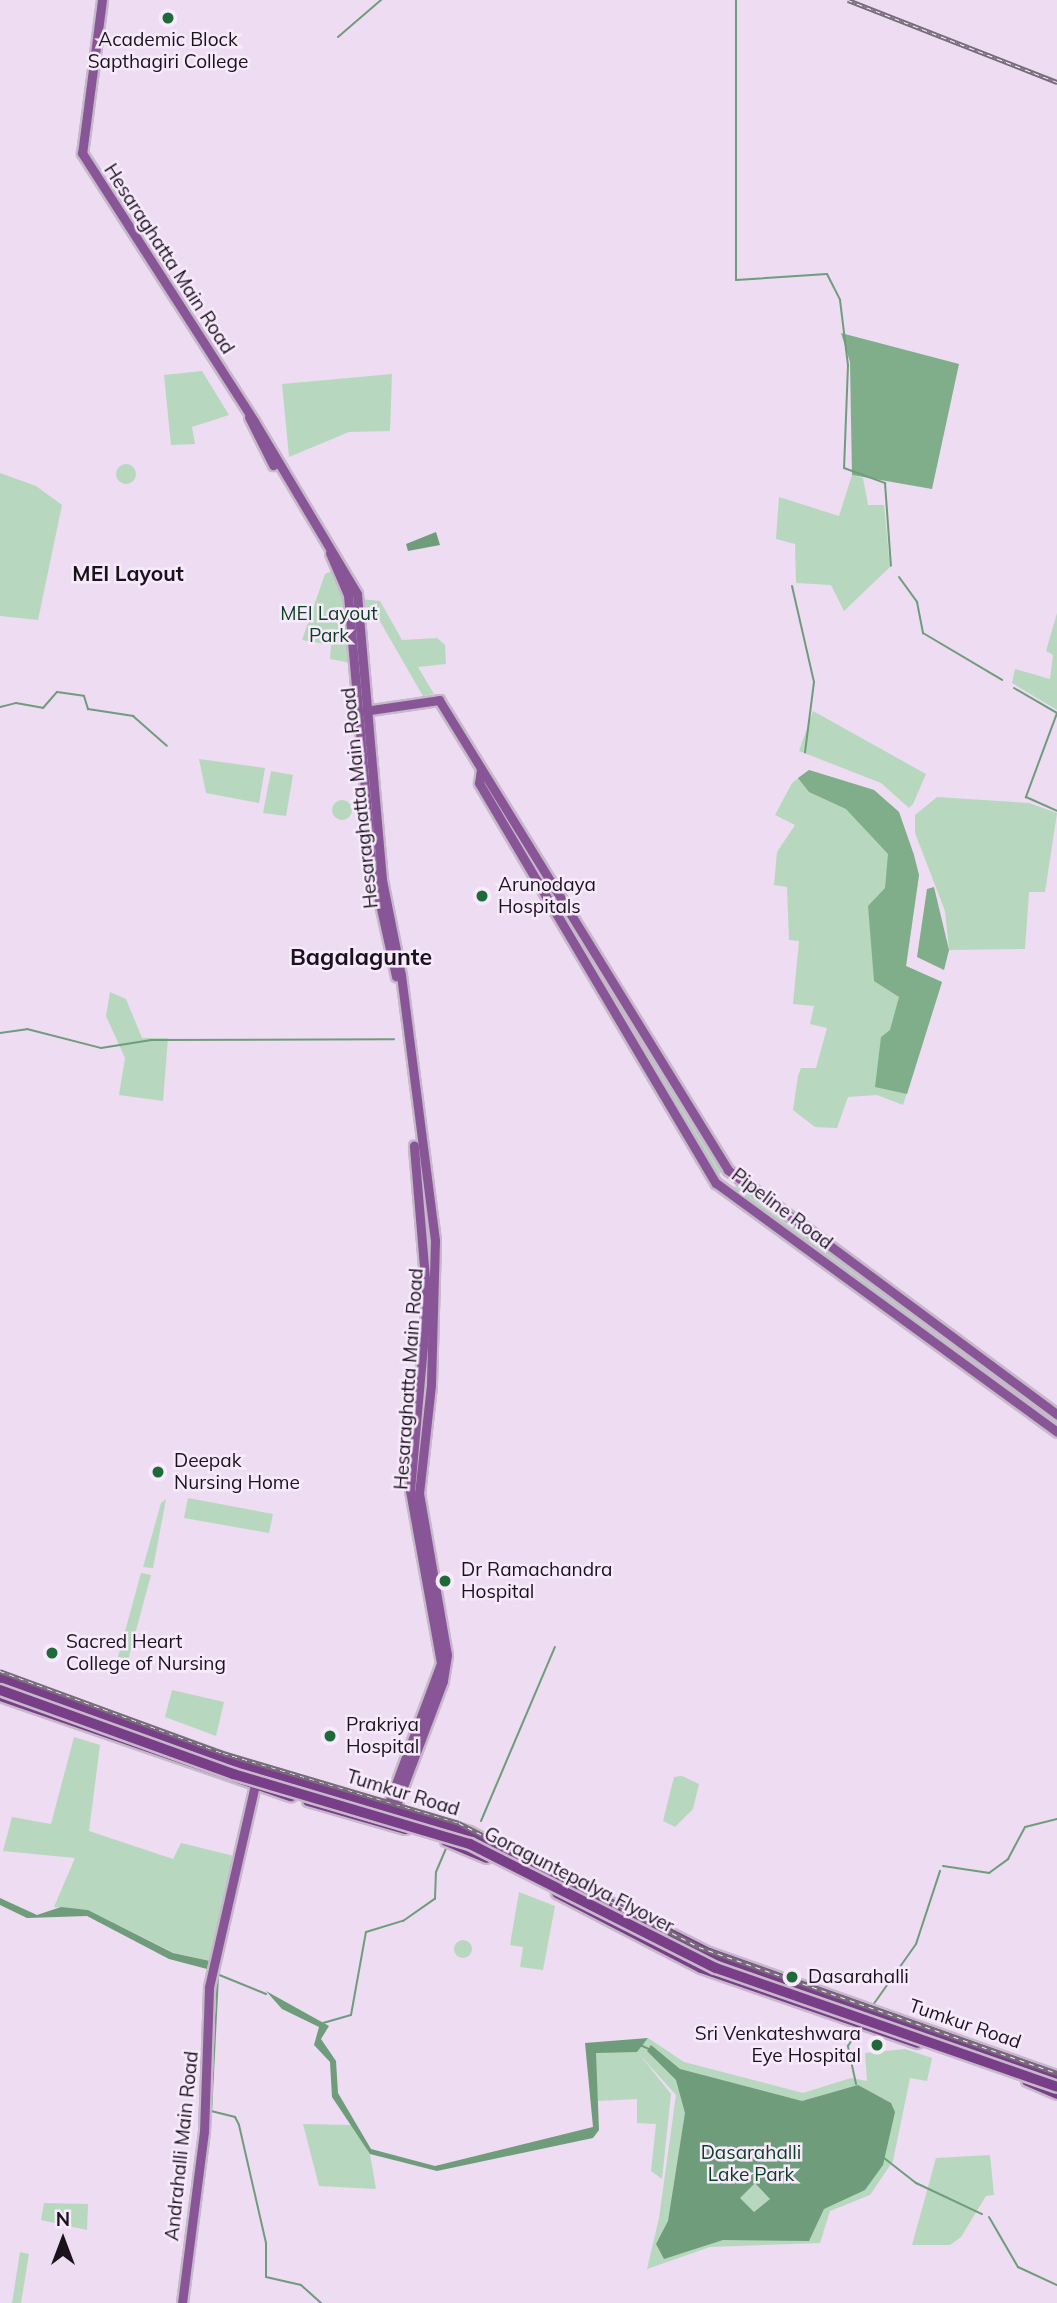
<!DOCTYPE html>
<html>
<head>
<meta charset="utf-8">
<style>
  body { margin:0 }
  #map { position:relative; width:1057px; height:2303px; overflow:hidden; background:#eddcf2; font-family:Mulish,sans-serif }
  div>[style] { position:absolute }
  .green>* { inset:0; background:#b7d8be }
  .round { border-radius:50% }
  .forest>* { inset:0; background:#80ad8a }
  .water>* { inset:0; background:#6f9c7a }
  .stream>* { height:2px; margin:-1px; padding:0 1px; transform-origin:1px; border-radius:1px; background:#6f9c7a }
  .roads { filter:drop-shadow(2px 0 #c7b8cb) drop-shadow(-2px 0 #c7b8cb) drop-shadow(0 2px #c7b8cb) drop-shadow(0 -2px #c7b8cb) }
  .major>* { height:9px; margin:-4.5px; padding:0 4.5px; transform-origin:4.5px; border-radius:4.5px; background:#885696 }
  .highway>* { height:10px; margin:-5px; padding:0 5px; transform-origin:5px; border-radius:5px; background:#783e88 }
  .rail>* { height:4.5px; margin-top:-2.25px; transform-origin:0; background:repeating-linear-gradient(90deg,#f8eafd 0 5px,#766b79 0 10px); box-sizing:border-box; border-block:2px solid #766b79 }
  .bridges { filter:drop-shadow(2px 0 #c7b8cb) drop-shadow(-2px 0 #c7b8cb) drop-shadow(0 2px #c7b8cb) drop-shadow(0 -2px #c7b8cb) }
  .highway-bridge>* { height:10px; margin:-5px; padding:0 5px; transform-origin:5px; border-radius:5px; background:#783e88 }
  .dots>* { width:19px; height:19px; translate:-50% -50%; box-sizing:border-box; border:4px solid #f8eafd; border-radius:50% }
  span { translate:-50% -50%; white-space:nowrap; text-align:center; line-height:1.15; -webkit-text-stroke:5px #f8eafd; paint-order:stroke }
  .poi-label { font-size:19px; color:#1a131b }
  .left { translate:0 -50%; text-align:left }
  .right { translate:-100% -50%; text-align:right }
  .street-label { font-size:19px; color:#1a131b }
  .park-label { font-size:19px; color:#093f1e }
  .neighbourhood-label { font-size:21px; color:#1a131b; font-weight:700 }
  .quarter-label { font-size:23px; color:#1a131b; font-weight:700 }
  .north { position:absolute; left:28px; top:2205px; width:70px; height:70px; -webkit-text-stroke:5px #f8eafd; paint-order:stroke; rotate:0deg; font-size:19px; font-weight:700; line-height:28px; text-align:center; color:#1a131b }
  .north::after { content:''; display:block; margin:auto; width:24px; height:32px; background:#1a131b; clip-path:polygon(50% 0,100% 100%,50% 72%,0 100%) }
</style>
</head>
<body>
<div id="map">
  <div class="green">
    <i style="clip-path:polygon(202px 371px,229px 415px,192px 427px,195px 444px,171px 445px,164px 375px)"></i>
    <i style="clip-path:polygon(392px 374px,390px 431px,349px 432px,289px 457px,282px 384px)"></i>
    <i class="round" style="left:116px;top:464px;width:20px;height:20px"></i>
    <i style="clip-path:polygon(0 473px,36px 486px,62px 505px,38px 620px,0 616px)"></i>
    <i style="clip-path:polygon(852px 475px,863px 478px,868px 505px,884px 505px,890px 567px,844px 611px,831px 585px,796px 583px,795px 544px,776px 539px,779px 497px,839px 516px)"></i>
    <i style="clip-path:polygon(335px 570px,347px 600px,351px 663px,330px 659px,331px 645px,302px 640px,325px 574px)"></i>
    <i style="clip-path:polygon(360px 599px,380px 601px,402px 640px,437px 638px,445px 645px,446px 664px,418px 667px,434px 694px,423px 696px,374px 611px,361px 610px)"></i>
    <i style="clip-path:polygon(1057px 613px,1057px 710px,1012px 683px,1015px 669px,1050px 679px,1053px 655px,1046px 651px)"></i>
    <i style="clip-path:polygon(813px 711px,926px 774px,913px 804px,909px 808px,881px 783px,799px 751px)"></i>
    <i style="clip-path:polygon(199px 759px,265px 768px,259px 803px,206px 793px)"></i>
    <i style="clip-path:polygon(809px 770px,874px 790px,899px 812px,919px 875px,906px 966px,942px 982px,903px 1105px,877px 1095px,848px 1097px,837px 1128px,815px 1127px,793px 1110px,798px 1076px,801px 1068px,816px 1068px,827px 1028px,810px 1024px,814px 1006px,793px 1004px,799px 941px,789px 940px,787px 887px,774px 885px,777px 852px,795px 825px,775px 815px,792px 783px)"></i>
    <i style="clip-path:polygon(271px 771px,293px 775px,286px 816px,263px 813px)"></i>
    <i style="clip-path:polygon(937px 797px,1029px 803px,1057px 813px,1045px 892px,1029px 892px,1025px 949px,949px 950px,945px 911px,915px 833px,915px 815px)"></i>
    <i class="round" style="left:332px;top:800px;width:20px;height:20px"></i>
    <i style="clip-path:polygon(553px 891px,724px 1170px,715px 1178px,544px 893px)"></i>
    <i style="clip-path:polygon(110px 992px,126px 999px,142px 1038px,168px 1038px,163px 1101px,119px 1095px,125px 1058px,106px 1016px)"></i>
    <i style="clip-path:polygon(738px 1184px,1057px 1416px,1057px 1431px,731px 1190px)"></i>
    <i style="clip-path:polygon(188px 1498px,273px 1514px,269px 1533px,184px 1518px)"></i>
    <i style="clip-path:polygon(166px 1499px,153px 1568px,143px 1567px,161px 1503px)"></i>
    <i style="clip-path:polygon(141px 1573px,151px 1575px,128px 1660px,118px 1657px)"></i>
    <i style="clip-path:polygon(172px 1690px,224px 1702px,216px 1736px,165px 1717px)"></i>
    <i style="clip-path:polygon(74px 1737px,100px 1745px,89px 1831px,173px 1859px,181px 1843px,238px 1857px,221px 1940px,210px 1961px,174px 1953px,88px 1910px,54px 1907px,75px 1858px,3px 1851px,12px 1817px,51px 1824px)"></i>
    <i style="clip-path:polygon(682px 1776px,699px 1784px,693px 1809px,675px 1827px,663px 1821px,674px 1777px)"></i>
    <i style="clip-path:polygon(519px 1892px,555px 1906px,543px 1970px,520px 1967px,523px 1947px,510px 1945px)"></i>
    <i class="round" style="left:454px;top:1940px;width:18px;height:18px"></i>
    <i style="clip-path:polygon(648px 2038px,684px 2062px,803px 2093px,851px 2078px,867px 2081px,865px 2053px,905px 2049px,932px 2058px,927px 2081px,910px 2078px,893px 2161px,870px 2195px,830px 2211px,820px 2243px,710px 2247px,647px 2269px,659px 2218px,676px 2095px,640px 2055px,671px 2094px,662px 2179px,651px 2171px,656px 2124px,637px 2123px,637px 2099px,598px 2101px,595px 2064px,596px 2052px,637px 2052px)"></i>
    <i style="clip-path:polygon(303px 2124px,352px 2125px,370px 2154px,376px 2189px,319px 2186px)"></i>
    <i style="clip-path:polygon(990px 2155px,994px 2195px,986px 2196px,961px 2237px,950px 2245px,912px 2245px,936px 2158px)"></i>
    <i style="clip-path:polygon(44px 2203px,88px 2204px,87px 2230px,41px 2220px)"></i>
    <i style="clip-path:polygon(20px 2252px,29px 2254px,21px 2303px,12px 2303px)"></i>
  </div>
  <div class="forest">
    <i style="clip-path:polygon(841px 333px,959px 364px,932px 489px,852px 475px,850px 362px)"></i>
    <i style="clip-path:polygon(809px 770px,874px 790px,899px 812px,914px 855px,919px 875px,906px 966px,942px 982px,907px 1094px,875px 1087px,881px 1037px,890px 1030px,899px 997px,874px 981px,868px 906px,885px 888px,888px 854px,846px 809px,809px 792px,798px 778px)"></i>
    <i style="clip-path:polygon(934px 887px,949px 950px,944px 970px,917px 957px,927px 889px)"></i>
  </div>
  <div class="water">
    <i style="clip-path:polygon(436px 532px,440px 545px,408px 551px,406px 544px)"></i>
    <i style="clip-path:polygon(0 1898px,37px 1915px,61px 1907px,88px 1910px,173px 1953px,210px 1961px,207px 1969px,169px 1959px,87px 1916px,27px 1918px,0 1905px)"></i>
    <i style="clip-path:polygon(266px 1991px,329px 2026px,321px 2039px,336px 2061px,338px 2093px,371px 2149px,435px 2166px,593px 2127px,585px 2043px,648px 2038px,637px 2052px,596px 2053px,599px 2130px,593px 2138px,437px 2171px,370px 2154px,332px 2097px,330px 2062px,314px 2045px,319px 2027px,282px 2009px)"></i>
    <i style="clip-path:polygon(evenodd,651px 2045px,680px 2069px,802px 2101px,858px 2085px,891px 2103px,895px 2112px,883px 2165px,865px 2190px,824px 2209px,809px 2241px,723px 2240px,664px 2259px,656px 2244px,668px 2221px,685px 2113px,676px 2080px,647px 2051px,651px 2045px,755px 2183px,770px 2199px,754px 2212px,740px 2198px,755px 2183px)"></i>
  </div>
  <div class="stream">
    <i style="left:736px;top:0;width:280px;rotate:90deg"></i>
    <i style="left:736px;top:280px;width:91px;rotate:-3.8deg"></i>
    <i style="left:827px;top:274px;width:29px;rotate:63deg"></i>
    <i style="left:840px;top:300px;width:65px;rotate:83deg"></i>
    <i style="left:848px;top:365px;width:103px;rotate:92.2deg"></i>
    <i style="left:844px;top:468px;width:44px;rotate:20.1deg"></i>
    <i style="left:885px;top:483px;width:83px;rotate:85.9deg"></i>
    <i style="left:338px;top:37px;width:57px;rotate:-40.7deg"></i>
    <i style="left:899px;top:577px;width:31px;rotate:54deg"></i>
    <i style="left:917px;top:602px;width:32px;rotate:79deg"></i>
    <i style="left:923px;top:633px;width:92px;rotate:30.7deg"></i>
    <i style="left:792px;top:586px;width:98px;rotate:77.1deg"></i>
    <i style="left:814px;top:682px;width:71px;rotate:97.3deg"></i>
    <i style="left:1014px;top:688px;width:50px;rotate:30.2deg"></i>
    <i style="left:1057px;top:713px;width:90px;rotate:110.3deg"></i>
    <i style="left:1026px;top:797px;width:34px;rotate:24deg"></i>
    <i style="left:0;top:707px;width:16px;rotate:-14deg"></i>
    <i style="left:16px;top:703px;width:27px;rotate:10deg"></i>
    <i style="left:43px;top:708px;width:21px;rotate:-49deg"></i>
    <i style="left:57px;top:692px;width:27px;rotate:8deg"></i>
    <i style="left:84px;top:696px;width:14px;rotate:73deg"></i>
    <i style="left:88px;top:709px;width:46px;rotate:8.8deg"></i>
    <i style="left:133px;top:716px;width:45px;rotate:41.4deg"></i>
    <i style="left:0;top:1033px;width:27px;rotate:-8deg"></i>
    <i style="left:27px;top:1029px;width:76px;rotate:14.4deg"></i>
    <i style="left:101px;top:1048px;width:51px;rotate:-9.1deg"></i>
    <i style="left:151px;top:1040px;width:243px;rotate:-0.2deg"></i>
    <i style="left:481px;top:1821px;width:189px;rotate:-67deg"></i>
    <i style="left:943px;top:1866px;width:47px;rotate:8.7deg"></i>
    <i style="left:989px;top:1873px;width:24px;rotate:-36deg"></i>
    <i style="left:1008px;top:1859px;width:36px;rotate:-62deg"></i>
    <i style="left:1025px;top:1827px;width:33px;rotate:-14deg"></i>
    <i style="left:217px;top:1974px;width:53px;rotate:22.2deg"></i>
    <i style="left:218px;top:1975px;width:136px;rotate:92.9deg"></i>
    <i style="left:211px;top:2111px;width:25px;rotate:14deg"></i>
    <i style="left:235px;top:2117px;width:9px;rotate:63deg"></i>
    <i style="left:239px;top:2125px;width:121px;rotate:77.1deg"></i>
    <i style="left:266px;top:2243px;width:34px;rotate:90deg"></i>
    <i style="left:266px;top:2277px;width:36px;rotate:13deg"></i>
    <i style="left:301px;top:2285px;width:27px;rotate:42deg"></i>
    <i style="left:873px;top:2005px;width:75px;rotate:-54.8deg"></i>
    <i style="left:916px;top:1944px;width:77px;rotate:-71.8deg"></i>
    <i style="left:323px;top:2023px;width:29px;rotate:-16deg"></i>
    <i style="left:351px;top:2015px;width:84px;rotate:-79.8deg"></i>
    <i style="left:366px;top:1932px;width:39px;rotate:-17deg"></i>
    <i style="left:403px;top:1921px;width:39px;rotate:-35deg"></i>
    <i style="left:435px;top:1899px;width:27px;rotate:-88deg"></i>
    <i style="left:436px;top:1872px;width:25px;rotate:-67deg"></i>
    <i style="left:640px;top:2045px;width:12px;rotate:24deg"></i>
    <i style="left:856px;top:2084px;width:39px;rotate:-102deg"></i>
    <i style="left:848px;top:2046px;width:19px;rotate:-58deg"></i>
    <i style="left:884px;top:2158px;width:41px;rotate:38deg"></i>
    <i style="left:916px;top:2183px;width:73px;rotate:25.2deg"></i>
    <i style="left:989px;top:2217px;width:58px;rotate:59.9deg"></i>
    <i style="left:1018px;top:2267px;width:43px;rotate:24.8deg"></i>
  </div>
  <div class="roads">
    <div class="major">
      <i style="left:102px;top:0;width:154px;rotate:97.4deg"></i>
      <i style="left:82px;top:153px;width:318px;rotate:57.3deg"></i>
      <i style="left:254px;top:421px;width:201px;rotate:59.2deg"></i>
      <i style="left:357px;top:594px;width:287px;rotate:85deg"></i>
      <i style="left:382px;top:880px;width:97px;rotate:78.7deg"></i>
      <i style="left:401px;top:975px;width:267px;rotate:82.7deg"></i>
      <i style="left:435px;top:1240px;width:145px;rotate:91.6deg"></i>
      <i style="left:431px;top:1385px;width:109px;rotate:96.3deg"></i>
      <i style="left:419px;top:1493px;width:164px;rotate:80.2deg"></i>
      <i style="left:447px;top:1655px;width:26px;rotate:99deg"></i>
      <i style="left:443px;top:1681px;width:144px;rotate:110.7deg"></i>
      <i style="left:249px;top:417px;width:54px;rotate:63.4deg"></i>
      <i style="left:330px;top:553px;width:46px;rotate:66.8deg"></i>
      <i style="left:348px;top:595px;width:274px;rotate:85deg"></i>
      <i style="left:372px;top:868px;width:111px;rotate:77.5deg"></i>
      <i style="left:364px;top:711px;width:76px;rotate:-8.3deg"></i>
      <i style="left:439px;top:700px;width:552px;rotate:58.41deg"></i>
      <i style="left:728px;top:1170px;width:410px;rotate:36.6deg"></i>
      <i style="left:481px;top:769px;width:14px;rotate:98deg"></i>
      <i style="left:479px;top:783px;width:465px;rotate:59.4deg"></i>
      <i style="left:716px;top:1183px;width:422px;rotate:36.1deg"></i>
      <i style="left:385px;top:1813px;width:160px;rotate:-69.5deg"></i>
      <i style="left:441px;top:1663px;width:175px;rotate:-100.2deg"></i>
      <i style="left:410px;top:1491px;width:190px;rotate:-84.9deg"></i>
      <i style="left:427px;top:1302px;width:157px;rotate:-94.8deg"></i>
      <i style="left:182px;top:2303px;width:172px;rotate:-82.7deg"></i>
      <i style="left:204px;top:2132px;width:145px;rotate:-88deg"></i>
      <i style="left:209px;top:1987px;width:203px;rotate:-77.2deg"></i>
    </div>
    <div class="highway">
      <i style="left:0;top:1678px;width:242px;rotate:19.8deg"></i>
      <i style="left:228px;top:1760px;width:252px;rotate:16.6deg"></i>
      <i style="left:469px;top:1832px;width:269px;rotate:26.8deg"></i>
      <i style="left:709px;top:1953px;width:369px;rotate:19.5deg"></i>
      <i style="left:0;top:1696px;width:308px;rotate:19deg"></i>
      <i style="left:308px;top:1801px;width:101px;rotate:16.1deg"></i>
      <i style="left:446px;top:1841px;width:44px;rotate:22.5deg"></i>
      <i style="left:557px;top:1893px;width:162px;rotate:27.5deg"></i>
      <i style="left:701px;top:1968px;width:229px;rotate:19.1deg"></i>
      <i style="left:1027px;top:2081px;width:33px;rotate:23deg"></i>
    </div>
  </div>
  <div class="rail">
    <i style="left:848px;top:0;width:225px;rotate:21.4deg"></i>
    <i style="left:0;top:1671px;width:238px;rotate:20.2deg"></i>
    <i style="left:223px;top:1753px;width:246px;rotate:16.5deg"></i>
    <i style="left:459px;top:1823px;width:270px;rotate:27.3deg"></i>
    <i style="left:699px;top:1947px;width:380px;rotate:19.4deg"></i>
  </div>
  <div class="bridges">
    <div class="highway-bridge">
      <i style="left:0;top:1690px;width:248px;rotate:19.8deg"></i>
      <i style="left:233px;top:1774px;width:247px;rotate:16.5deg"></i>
      <i style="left:470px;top:1844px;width:275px;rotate:26.8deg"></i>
      <i style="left:716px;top:1968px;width:361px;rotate:19.2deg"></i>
    </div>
  </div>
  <div class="dots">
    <i style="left:168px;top:18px;background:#1e6a38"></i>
    <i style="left:482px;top:896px;background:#1e6a38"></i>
    <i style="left:158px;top:1472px;background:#1e6a38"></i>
    <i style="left:445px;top:1581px;background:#1e6a38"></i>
    <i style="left:52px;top:1653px;background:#1e6a38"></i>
    <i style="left:330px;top:1736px;background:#1e6a38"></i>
    <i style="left:792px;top:1977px;background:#1e6a38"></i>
    <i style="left:877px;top:2045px;background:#1e6a38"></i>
  </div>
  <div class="poi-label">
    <span style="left:168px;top:51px">Academic Block<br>Sapthagiri College</span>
    <span class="left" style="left:498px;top:896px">Arunodaya<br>Hospitals</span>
    <span class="left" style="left:174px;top:1472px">Deepak<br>Nursing Home</span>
    <span class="left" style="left:461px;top:1581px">Dr Ramachandra<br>Hospital</span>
    <span class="left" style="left:66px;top:1653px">Sacred Heart<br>College of Nursing</span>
    <span class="left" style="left:346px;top:1736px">Prakriya<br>Hospital</span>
    <span class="left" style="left:808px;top:1977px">Dasarahalli</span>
    <span class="right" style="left:861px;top:2045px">Sri Venkateshwara<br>Eye Hospital</span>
  </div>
  <div class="street-label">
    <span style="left:169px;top:259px;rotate:57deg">Hesaraghatta Main Road</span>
    <span style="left:360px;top:798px;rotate:-96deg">Hesaraghatta Main Road</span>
    <span style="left:782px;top:1209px;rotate:37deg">Pipeline Road</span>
    <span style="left:409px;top:1379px;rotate:-86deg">Hesaraghatta Main Road</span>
    <span style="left:403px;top:1793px;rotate:17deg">Tumkur Road</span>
    <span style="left:579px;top:1880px;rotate:27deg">Goraguntepalya Flyover</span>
    <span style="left:965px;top:2024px;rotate:19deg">Tumkur Road</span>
    <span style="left:182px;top:2146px;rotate:-84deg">Andrahalli Main Road</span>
  </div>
  <div class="park-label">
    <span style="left:329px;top:625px">MEI Layout<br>Park</span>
    <span style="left:751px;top:2164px">Dasarahalli<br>Lake Park</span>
  </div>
  <div class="neighbourhood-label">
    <span style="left:128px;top:573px">MEI Layout</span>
  </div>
  <div class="quarter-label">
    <span style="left:361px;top:957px">Bagalagunte</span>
  </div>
  <div class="north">N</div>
</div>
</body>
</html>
